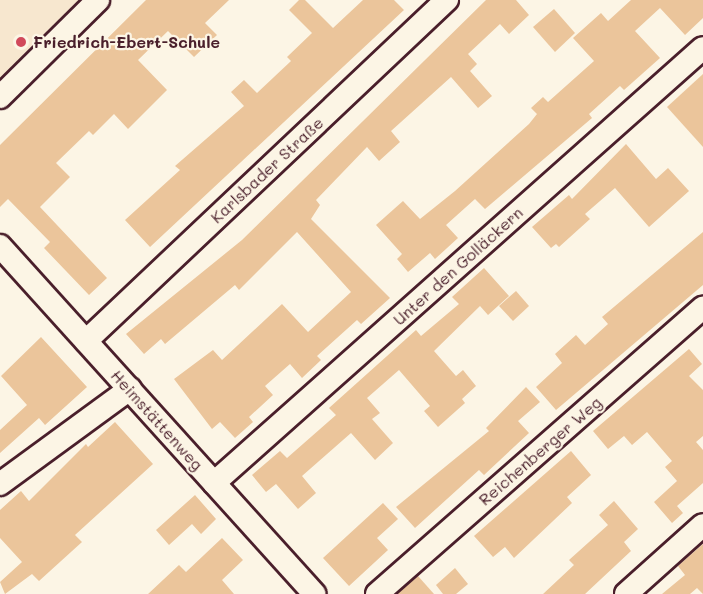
<!DOCTYPE html>
<html>
<head>
<meta charset="utf-8">
<style>
  body { margin:0 }
  #map { position:relative; width:703px; height:594px; overflow:hidden; background:#fcf5e5; font-family:Mali,sans-serif }
  div>[style] { position:absolute }
  .built>* { inset:0; background:#f7e7cf }
  .building>* { inset:0; background:#ebc59b }
  .roads { filter:drop-shadow(2px 0 #4a1f2b) drop-shadow(-2px 0 #4a1f2b) drop-shadow(0 2px #4a1f2b) drop-shadow(0 -2px #4a1f2b) }
  .minor>* { height:22px; margin:-11px; padding:0 11px; transform-origin:11px; border-radius:11px; background:#fcf5e5 }
  .dots>* { width:16px; height:16px; translate:-50% -50%; box-sizing:border-box; border:3px solid #fcf5e5; border-radius:50% }
  span { translate:-50% -50%; white-space:nowrap; text-align:center; line-height:1.15; -webkit-text-stroke:4.5px #fcf5e5; paint-order:stroke }
  .poi-label { font-size:16px; color:#4a1f2b; font-weight:700 }
  .left { translate:0 -50%; text-align:left }
  .street-label { font-size:16px; color:#4a1f2b }
</style>
</head>
<body>
<div id="map">
  <div class="built">
    <i style="clip-path:polygon(0 0,85px 0,0 84px)"></i>
  </div>
  <div class="building">
    <i style="clip-path:polygon(146px 0,229px 0,205px 23px,217px 35px,194px 57px,168px 31px,138px 60px,167px 90px,128px 129px,114px 114px,93px 135px,89px 131px,56px 163px,70px 177px,40px 207px,107px 278px,89px 295px,44px 248px,50px 242px,8px 199px,0 207px,0 145px)"></i>
    <i style="clip-path:polygon(299px 0,305px 0,333px 28px,363px 0,394px 0,404px 10px,150px 247px,125px 220px,180px 170px,175px 166px,244px 106px,231px 92px,244px 80px,257px 93px,291px 61px,287px 57px,312px 33px,289px 10px)"></i>
    <i style="clip-path:polygon(486px 0,516px 0,529px 15px,509px 34px,500px 24px,468px 54px,477px 64px,470px 71px,492px 96px,478px 108px,451px 77px,391px 131px,400px 142px,379px 161px,367px 147px,316px 200px,320px 205px,311px 219px,390px 298px,361px 324px,357px 320px,317px 356px,321px 360px,302px 378px,290px 364px,265px 386px,273px 395px,249px 417px,253px 422px,235px 438px,220px 422px,212px 429px,174px 379px,213px 350px,222px 360px,282px 304px,308px 332px,351px 292px,297px 232px,239px 290px,235px 285px,165px 344px,161px 339px,144px 354px,126px 334px,242px 240px)"></i>
    <i style="clip-path:polygon(631px 0,703px 0,703px 18px,685px 35px,660px 8px,635px 31px,660px 58px,624px 90px,620px 86px,589px 114px,592px 118px,485px 209px,475px 199px,446px 225px,458px 238px,435px 259px,430px 253px,408px 272px,397px 259px,402px 254px,376px 225px,403px 201px,420px 219px,455px 191px,529px 124px,537px 114px,531px 108px,543px 97px,548px 102px,594px 61px,573px 38px,601px 13px,608px 21px)"></i>
    <i style="clip-path:polygon(554px 9px,575px 33px,555px 52px,533px 27px)"></i>
    <i style="clip-path:polygon(703px 74px,703px 147px,667px 107px)"></i>
    <i style="clip-path:polygon(626px 144px,656px 179px,668px 168px,689px 191px,649px 227px,615px 188px,585px 214px,590px 219px,559px 247px,556px 244px,551px 248px,532px 227px,569px 195px,572px 199px)"></i>
    <i style="clip-path:polygon(703px 232px,703px 285px,556px 410px,536px 387px,562px 363px,555px 354px,576px 335px,585px 345px,608px 324px,602px 317px)"></i>
    <i style="clip-path:polygon(484px 268px,509px 296px,488px 315px,480px 306px,434px 351px,456px 376px,463px 370px,476px 386px,462px 399px,465px 403px,438px 427px,424px 411px,430px 406px,399px 370px,367px 398px,380px 413px,372px 419px,393px 443px,375px 460px,351px 433px,302px 476px,316px 493px,298px 509px,276px 484px,266px 492px,252px 475px,280px 451px,287px 458px,336px 415px,329px 408px,416px 330px,421px 336px,459px 304px,452px 297px)"></i>
    <i style="clip-path:polygon(516px 291px,529px 306px,513px 321px,499px 306px)"></i>
    <i style="clip-path:polygon(41px 337px,87px 387px,45px 425px,39px 418px,0 453px,0 430px,27px 405px,1px 376px)"></i>
    <i style="clip-path:polygon(689px 349px,702px 364px,689px 376px,703px 390px,703px 436px,696px 442px,703px 450px,703px 483px,677px 506px,683px 513px,672px 523px,654px 502px,677px 481px,665px 467px,672px 461px,647px 432px,632px 445px,624px 436px,608px 449px,593px 431px)"></i>
    <i style="clip-path:polygon(526px 387px,540px 402px,518px 421px,529px 433px,484px 475px,479px 470px,415px 528px,396px 507px,489px 431px,486px 428px)"></i>
    <i style="clip-path:polygon(115px 422px,153px 464px,75px 535px,82px 542px,39px 581px,32px 574px,5px 594px,0 582px,22px 562px,0 538px,0 510px,21px 491px,29px 501px,86px 444px,88px 447px)"></i>
    <i style="clip-path:polygon(571px 451px,591px 475px,567px 497px,572px 503px,514px 558px,505px 547px,493px 557px,474px 536px)"></i>
    <i style="clip-path:polygon(195px 495px,216px 519px,201px 534px,192px 524px,169px 545px,156px 530px)"></i>
    <i style="clip-path:polygon(614px 501px,638px 529px,624px 542px,631px 551px,585px 594px,543px 594px,574px 565px,569px 560px,608px 525px,599px 515px)"></i>
    <i style="clip-path:polygon(383px 503px,398px 519px,377px 538px,388px 550px,349px 586px,323px 558px)"></i>
    <i style="clip-path:polygon(222px 538px,243px 560px,222px 580px,234px 594px,148px 594px,179px 565px,186px 572px)"></i>
    <i style="clip-path:polygon(703px 544px,703px 594px,697px 588px,690px 594px,662px 594px,685px 575px,678px 566px)"></i>
    <i style="clip-path:polygon(455px 568px,468px 584px,456px 594px,443px 594px,436px 585px)"></i>
    <i style="clip-path:polygon(418px 576px,434px 594px,397px 594px)"></i>
  </div>
  <div class="roads">
    <div class="minor">
      <i style="left:0;top:97px;width:138px;rotate:-44.7deg"></i>
      <i style="left:0;top:246px;width:469px;rotate:47.9deg"></i>
      <i style="left:86px;top:341px;width:497px;rotate:-43.4deg"></i>
      <i style="left:214px;top:483px;width:654px;rotate:-41.66deg"></i>
      <i style="left:0;top:484px;width:161px;rotate:-36.2deg"></i>
      <i style="left:377px;top:594px;width:434px;rotate:-41.3deg"></i>
      <i style="left:626px;top:594px;width:103px;rotate:-41.9deg"></i>
    </div>
  </div>
  <div class="dots">
    <i style="left:21px;top:42px;background:#d1495b"></i>
  </div>
  <div class="poi-label">
    <span class="left" style="left:33px;top:42px">Friedrich-Ebert-Schule</span>
  </div>
  <div class="street-label">
    <span style="left:267px;top:170px;rotate:-43deg">Karlsbader Straße</span>
    <span style="left:458px;top:266px;rotate:-42deg">Unter den Golläckern</span>
    <span style="left:157px;top:420px;rotate:48deg">Heimstättenweg</span>
    <span style="left:540px;top:451px;rotate:-41deg">Reichenberger Weg</span>
  </div>
</div>
</body>
</html>
